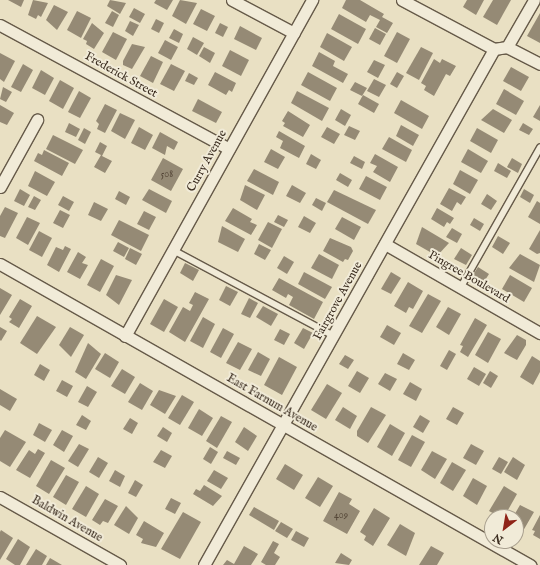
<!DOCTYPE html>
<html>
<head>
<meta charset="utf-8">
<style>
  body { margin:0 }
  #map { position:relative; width:540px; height:565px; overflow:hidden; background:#e9e0c3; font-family:"IM FELL English",serif }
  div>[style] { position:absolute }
  .building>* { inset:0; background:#958a75 }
  .roads { filter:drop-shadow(1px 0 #665a49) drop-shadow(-1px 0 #665a49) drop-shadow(0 1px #665a49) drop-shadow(0 -1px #665a49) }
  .lane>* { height:5.5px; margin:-2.75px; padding:0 2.75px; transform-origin:2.75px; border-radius:2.75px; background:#f1ebd8 }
  .street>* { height:11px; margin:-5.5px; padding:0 5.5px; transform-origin:5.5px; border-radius:5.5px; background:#f1ebd8 }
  span { translate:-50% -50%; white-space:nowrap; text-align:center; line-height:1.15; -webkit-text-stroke:4px #f1ebd8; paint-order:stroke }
  .number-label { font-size:10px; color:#524435 }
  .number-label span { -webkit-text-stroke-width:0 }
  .street-label { font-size:12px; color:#3b2d20 }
  .north { position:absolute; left:484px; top:509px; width:40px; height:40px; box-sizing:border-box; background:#f1ebd8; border:1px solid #a89f8e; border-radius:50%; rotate:211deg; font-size:11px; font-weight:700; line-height:16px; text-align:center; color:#3b2d20 }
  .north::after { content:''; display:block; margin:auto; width:14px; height:18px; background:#8f2418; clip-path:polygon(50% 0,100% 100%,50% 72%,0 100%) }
</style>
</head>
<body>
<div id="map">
  <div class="building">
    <i style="clip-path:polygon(8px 0,24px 0,21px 7px)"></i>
    <i style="clip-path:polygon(33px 0,48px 3px,41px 17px,38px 15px,36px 19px,28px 15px)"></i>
    <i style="clip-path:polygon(110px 0,126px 3px,120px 14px,107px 6px)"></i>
    <i style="clip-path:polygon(156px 0,173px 0,167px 10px,154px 3px)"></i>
    <i style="clip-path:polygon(180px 0,197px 3px,186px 24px,172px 16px)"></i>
    <i style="clip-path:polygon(346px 0,360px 0,384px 14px,382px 17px,393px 23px,387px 33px,376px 27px,380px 20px,370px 15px,366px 22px,342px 8px)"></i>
    <i style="clip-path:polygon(467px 0,484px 0,476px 15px,463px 7px)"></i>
    <i style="clip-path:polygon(493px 0,511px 0,497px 25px,483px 17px)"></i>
    <i style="clip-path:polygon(54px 5px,68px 12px,57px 30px,46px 20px)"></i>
    <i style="clip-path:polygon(134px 8px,145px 14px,140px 23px,129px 17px)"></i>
    <i style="clip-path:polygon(201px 9px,215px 16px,207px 31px,193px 24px)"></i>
    <i style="clip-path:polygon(77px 11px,91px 18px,81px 38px,67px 30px)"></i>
    <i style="clip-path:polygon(112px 11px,119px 15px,113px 27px,105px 23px)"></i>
    <i style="clip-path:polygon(540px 13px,540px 43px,527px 36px)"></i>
    <i style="clip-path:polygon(339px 14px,366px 29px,358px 44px,331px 29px)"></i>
    <i style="clip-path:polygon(156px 19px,164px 23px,159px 33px,151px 29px)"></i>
    <i style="clip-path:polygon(130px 21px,139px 25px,133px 36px,125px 31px)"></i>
    <i style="clip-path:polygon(92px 23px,104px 33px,94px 49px,86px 44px,87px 41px,83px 39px)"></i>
    <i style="clip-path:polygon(220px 23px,228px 27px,223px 37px,215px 33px)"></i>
    <i style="clip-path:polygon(240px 26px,262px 38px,256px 50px,234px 39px)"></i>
    <i style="clip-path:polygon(375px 28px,386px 34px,380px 45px,369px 39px)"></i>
    <i style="clip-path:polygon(174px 29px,183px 34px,179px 43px,169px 38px)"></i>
    <i style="clip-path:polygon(113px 32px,127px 39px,116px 60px,102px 52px)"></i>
    <i style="clip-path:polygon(397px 32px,410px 39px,397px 63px,384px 56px)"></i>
    <i style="clip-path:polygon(327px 33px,352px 47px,344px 61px,320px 47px)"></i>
    <i style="clip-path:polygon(193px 37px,204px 43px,197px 55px,187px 49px)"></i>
    <i style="clip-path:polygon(165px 40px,178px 47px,171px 60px,158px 53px)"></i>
    <i style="clip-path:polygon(132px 44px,145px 47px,132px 69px,123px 65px,123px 61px)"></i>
    <i style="clip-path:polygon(204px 47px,215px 53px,210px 63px,199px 56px)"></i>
    <i style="clip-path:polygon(421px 47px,433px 53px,419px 80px,406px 73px)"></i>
    <i style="clip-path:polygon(230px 50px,249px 60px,241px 76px,222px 66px)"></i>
    <i style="clip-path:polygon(319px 52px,335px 61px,333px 66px,348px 74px,343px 83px,312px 66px)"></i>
    <i style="clip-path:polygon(0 53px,15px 61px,4px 82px,0 79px)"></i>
    <i style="clip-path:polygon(151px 56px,163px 62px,153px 83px,140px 76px)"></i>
    <i style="clip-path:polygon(434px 59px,440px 63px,442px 59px,456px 66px,450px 76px,446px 74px,434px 96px,424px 90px,426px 86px,421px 83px)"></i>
    <i style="clip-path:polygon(374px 60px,385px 65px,378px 78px,367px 72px)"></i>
    <i style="clip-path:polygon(23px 64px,33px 70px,21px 92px,11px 87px)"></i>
    <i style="clip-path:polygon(171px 64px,185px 71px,174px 91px,160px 84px)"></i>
    <i style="clip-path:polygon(511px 67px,529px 77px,521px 91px,503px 81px)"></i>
    <i style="clip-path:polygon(41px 70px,54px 78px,45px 95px,32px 88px)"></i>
    <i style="clip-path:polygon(215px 72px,236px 83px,232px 92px,229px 90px,226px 95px,208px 85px)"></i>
    <i style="clip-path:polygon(308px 72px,337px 88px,330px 101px,301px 85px)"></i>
    <i style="clip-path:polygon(397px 72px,404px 76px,397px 88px,390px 84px)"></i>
    <i style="clip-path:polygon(189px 73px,198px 78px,194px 85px,185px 81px)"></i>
    <i style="clip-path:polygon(374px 79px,386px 85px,379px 97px,367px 91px)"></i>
    <i style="clip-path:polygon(60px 80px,74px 88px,63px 109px,49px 101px)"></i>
    <i style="clip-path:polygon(355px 82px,367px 88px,362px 96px,350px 90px)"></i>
    <i style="clip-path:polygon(3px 87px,12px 92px,6px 102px,0 99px)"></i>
    <i style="clip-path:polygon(504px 89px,524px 101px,516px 115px,496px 104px)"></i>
    <i style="clip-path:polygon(79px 91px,91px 98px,80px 118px,68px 112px)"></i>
    <i style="clip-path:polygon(297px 91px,329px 108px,322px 121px,291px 103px)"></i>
    <i style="clip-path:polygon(363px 95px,379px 104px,374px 113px,358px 104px)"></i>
    <i style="clip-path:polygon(198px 99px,222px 112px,216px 123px,192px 111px)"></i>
    <i style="clip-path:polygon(401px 100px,429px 116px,422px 129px,394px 113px)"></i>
    <i style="clip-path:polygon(105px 104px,117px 110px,105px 133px,97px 129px,99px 124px,96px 121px)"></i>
    <i style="clip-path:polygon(0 105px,14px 113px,7px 125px,0 122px)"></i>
    <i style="clip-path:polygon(540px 105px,540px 121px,533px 117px)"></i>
    <i style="clip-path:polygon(341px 109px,351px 115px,345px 126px,335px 120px)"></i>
    <i style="clip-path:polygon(493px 109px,512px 120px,504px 133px,481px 120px)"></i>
    <i style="clip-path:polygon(288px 111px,310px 125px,303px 137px,283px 126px,285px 123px,282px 121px)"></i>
    <i style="clip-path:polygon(120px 113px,135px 120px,125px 139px,111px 131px)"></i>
    <i style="clip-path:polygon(69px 123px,80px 129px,76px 137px,65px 132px)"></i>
    <i style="clip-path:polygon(523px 123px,533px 129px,529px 135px,519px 130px)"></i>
    <i style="clip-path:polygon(401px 125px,419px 135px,413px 146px,396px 136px)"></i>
    <i style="clip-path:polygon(349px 126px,360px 131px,355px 140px,344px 135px)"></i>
    <i style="clip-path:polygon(139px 127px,153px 135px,145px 150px,131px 143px)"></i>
    <i style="clip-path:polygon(327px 127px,340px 134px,334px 144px,321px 137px)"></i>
    <i style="clip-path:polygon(84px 128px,91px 132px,85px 144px,78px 140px)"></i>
    <i style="clip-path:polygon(477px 128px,498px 140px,491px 153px,470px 141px)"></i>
    <i style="clip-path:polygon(279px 131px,305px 146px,299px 158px,280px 148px,283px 141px,276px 137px)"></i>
    <i style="clip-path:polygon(160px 132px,178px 142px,174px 150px,167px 146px,165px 155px,152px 148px)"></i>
    <i style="clip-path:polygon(53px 135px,83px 150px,75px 164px,46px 149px)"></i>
    <i style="clip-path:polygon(389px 137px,412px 150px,406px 162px,382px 149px)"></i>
    <i style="clip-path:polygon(100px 142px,107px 146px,102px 156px,112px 161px,105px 173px,94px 167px,101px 155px,95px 152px)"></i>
    <i style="clip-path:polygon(271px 149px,285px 157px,278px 169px,264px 162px)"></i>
    <i style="clip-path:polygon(468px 149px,488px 161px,481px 173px,461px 162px)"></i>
    <i style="clip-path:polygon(44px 150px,69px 163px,62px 176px,34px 161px,38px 153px,42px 155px)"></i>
    <i style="clip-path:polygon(311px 154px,321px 160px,316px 169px,306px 164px)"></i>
    <i style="clip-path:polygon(375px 154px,398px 167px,390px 182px,373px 172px,377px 166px,370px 163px)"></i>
    <i style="clip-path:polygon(354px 156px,365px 162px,362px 169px,350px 163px)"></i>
    <i style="clip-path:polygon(163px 158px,183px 169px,171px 191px,151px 180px)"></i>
    <i style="clip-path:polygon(512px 158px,522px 164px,518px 173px,507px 167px)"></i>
    <i style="clip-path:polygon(498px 163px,511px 171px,507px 178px,494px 171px)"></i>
    <i style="clip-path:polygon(254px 169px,279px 182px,273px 195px,247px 181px)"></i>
    <i style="clip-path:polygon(460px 170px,478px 180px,470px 194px,453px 184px)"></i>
    <i style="clip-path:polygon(35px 171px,55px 182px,47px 196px,28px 186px)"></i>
    <i style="clip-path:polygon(340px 173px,352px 180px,348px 187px,336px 180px)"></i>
    <i style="clip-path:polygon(366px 176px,387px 187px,380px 200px,359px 189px)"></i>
    <i style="clip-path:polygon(245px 185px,265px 195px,257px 210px,240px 200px)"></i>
    <i style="clip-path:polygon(292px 185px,306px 193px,300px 203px,286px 196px)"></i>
    <i style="clip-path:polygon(449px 188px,466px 197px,461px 205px,457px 202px,452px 211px,440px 204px)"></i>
    <i style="clip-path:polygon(20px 189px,30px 195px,24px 206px,14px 201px)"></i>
    <i style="clip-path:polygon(149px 189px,172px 201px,166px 213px,142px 200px)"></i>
    <i style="clip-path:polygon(524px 189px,534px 195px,530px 203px,520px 197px)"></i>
    <i style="clip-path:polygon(334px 190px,376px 210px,368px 224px,327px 202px)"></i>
    <i style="clip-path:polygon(119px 191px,130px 197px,126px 205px,115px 199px)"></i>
    <i style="clip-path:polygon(487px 194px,497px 201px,491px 210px,481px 204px)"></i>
    <i style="clip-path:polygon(34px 196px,41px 200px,35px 210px,28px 207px)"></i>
    <i style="clip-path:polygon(63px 196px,74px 202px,69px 211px,58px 205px)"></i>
    <i style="clip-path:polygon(316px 198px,326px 203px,322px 211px,312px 205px)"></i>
    <i style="clip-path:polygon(537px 201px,540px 203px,540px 224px,528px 217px)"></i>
    <i style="clip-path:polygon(94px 202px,108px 209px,101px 221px,88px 215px)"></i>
    <i style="clip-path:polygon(5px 207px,18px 213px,5px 238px,0 236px,0 216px)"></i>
    <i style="clip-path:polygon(233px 208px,252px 219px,250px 222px,257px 225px,251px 235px,225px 221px)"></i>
    <i style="clip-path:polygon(437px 208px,454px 218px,450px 224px,447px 222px,444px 227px,431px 219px)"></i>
    <i style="clip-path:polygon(60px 210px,70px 215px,63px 228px,53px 223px)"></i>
    <i style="clip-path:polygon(144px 211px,156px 217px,149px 230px,137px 224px)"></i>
    <i style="clip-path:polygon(278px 215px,288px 220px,284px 227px,274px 222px)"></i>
    <i style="clip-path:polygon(304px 216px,316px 223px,310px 233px,298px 227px)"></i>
    <i style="clip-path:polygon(27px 217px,40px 223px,28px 245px,16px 238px)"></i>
    <i style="clip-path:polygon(342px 217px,361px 227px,354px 240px,335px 229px)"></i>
    <i style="clip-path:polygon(474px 218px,484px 224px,480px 231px,470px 225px)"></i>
    <i style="clip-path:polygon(119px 220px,149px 235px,141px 251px,111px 235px)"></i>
    <i style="clip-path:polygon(268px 222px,282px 229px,272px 248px,258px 240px)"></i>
    <i style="clip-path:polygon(222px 226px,245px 239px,238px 252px,218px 242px)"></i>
    <i style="clip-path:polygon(422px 227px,449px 243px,437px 256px,416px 244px)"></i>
    <i style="clip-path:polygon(452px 228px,462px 234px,457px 243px,446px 237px)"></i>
    <i style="clip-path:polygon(540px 230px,540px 253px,537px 254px,529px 249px)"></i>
    <i style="clip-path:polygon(39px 231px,52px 238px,42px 257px,29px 250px)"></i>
    <i style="clip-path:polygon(498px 236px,510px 243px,503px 254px,492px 247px)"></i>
    <i style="clip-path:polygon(330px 238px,351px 247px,353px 251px,348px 260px,345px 259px,343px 262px,323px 251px)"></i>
    <i style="clip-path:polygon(118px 242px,129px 248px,124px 257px,113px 251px)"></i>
    <i style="clip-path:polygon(259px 244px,271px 250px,265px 260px,254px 254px)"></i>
    <i style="clip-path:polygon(65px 246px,71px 249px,59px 272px,47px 265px,56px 247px,63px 250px)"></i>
    <i style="clip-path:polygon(130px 248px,142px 254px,136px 265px,125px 259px)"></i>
    <i style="clip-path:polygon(461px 248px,472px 255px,466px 265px,454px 259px)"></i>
    <i style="clip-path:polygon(78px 252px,86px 257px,82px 263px,88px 265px,80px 279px,67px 272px)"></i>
    <i style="clip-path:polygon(319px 254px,339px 265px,332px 279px,311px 268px)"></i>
    <i style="clip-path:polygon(520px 254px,540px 265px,534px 282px,509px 268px)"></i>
    <i style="clip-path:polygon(284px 256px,294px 262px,287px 274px,277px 268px)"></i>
    <i style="clip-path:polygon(101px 259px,114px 266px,100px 292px,87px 285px)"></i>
    <i style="clip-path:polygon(185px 263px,199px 270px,193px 281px,180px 273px)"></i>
    <i style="clip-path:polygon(478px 267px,489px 274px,482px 285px,471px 278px)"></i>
    <i style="clip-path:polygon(304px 272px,332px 287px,325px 299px,298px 284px)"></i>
    <i style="clip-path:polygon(391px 272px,401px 278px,391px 294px,381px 289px)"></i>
    <i style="clip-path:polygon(116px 275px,132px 280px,119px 305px,106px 295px)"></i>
    <i style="clip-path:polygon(510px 275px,532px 288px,524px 302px,502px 289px)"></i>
    <i style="clip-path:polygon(279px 278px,323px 302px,314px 319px,289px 305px,293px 297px,288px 294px,286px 298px,272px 290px)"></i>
    <i style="clip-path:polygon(408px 282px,423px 291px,413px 309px,409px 307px,406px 313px,394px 306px)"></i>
    <i style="clip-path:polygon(226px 286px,238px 292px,230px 306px,219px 300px)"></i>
    <i style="clip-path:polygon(0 288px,12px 295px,0 315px)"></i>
    <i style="clip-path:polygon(195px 292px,209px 299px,185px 342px,169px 332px,183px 307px,190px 311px,193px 305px,189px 303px)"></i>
    <i style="clip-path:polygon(428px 294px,441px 301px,422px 333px,409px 326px)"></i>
    <i style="clip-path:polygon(249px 298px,258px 303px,250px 318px,241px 314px)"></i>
    <i style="clip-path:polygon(20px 299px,32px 306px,19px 328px,9px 322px,12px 319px,9px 317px)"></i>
    <i style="clip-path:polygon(164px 299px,178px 307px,164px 332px,150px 324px)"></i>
    <i style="clip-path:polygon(263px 306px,278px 314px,271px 326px,256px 317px)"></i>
    <i style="clip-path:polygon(448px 307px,461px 314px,449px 335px,436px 327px)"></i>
    <i style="clip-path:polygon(37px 316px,56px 327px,37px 354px,20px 343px)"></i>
    <i style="clip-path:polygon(203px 317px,215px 324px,203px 348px,190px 341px)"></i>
    <i style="clip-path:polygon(475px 318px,487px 325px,468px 357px,460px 352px,463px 346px,460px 345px)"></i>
    <i style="clip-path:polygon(387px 325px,401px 333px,394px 345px,380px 337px)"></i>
    <i style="clip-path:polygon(0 327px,7px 331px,1px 341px,0 340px)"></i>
    <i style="clip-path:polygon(70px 327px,84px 335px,71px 357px,59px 345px)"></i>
    <i style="clip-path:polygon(223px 328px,234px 334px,221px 358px,210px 352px)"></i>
    <i style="clip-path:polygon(303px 328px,313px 333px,304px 349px,294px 343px)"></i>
    <i style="clip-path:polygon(280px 329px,290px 334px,284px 345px,274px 340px)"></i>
    <i style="clip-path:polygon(488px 332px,501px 339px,488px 363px,475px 355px)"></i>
    <i style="clip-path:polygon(517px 335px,526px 340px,526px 345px,517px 360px,504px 353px)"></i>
    <i style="clip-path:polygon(238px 342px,252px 349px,240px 370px,226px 363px)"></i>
    <i style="clip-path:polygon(88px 343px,101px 354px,86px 379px,75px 372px)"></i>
    <i style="clip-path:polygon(449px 350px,456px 354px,447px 370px,440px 366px)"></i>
    <i style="clip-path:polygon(258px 352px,270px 359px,261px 376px,248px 370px)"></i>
    <i style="clip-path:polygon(105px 353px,119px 362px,110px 378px,95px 369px)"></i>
    <i style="clip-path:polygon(403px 353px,415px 360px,409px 370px,397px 364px)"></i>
    <i style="clip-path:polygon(345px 355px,354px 360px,348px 369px,339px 364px)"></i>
    <i style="clip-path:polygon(532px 356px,540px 361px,540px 372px,533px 385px,520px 377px)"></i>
    <i style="clip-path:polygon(279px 357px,297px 367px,282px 395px,264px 385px)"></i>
    <i style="clip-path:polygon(40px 364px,50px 370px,44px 381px,34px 375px)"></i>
    <i style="clip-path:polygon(474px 367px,486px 374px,479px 386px,467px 379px)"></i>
    <i style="clip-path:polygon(122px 369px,135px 377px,125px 394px,111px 386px)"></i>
    <i style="clip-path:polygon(357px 371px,369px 378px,360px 393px,348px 386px)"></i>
    <i style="clip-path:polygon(490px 371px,498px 376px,491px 388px,483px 383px)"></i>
    <i style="clip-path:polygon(385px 373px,397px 379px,390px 391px,378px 384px)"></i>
    <i style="clip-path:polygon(62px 380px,73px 386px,67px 397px,56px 391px)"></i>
    <i style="clip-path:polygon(410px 382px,422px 389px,416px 401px,403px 394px)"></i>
    <i style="clip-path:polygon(140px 383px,153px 391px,142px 410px,128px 402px)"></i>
    <i style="clip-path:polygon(327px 384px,342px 393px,326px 419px,311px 410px)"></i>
    <i style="clip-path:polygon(87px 386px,97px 392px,88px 407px,78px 402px)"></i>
    <i style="clip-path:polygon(0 389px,17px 399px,10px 411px,0 405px)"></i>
    <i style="clip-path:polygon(159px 390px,176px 396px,165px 414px,150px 405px)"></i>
    <i style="clip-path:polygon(182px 395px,194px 402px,180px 425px,168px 418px)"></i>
    <i style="clip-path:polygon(343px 407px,357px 416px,350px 429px,335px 420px)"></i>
    <i style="clip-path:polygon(371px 407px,386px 415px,368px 443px,357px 436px,357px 431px)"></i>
    <i style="clip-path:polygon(453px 407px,464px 413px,457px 425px,446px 419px)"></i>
    <i style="clip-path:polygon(199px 409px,213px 418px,202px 436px,188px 428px)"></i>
    <i style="clip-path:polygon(82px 415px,91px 421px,86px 430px,76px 425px)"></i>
    <i style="clip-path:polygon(420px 415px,430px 421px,423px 433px,413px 427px)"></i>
    <i style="clip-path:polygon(221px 416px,232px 422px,217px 448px,206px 441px)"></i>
    <i style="clip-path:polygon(130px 418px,138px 423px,132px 434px,123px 429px)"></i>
    <i style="clip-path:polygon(39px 423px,52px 430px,45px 442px,33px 435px)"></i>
    <i style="clip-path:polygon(390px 424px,405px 433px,392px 456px,377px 447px)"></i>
    <i style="clip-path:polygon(163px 427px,172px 433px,167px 442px,157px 436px)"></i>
    <i style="clip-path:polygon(244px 427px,257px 436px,248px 451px,235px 442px)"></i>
    <i style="clip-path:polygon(5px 430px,26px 442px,10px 467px,0 461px,0 438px)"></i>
    <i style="clip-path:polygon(62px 430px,73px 436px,64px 452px,53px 445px)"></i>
    <i style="clip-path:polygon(412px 435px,425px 442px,411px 467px,398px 460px)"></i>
    <i style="clip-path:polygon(79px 444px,89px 449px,78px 467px,68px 461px)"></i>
    <i style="clip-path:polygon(471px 444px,484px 451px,476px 465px,463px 458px)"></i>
    <i style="clip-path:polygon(210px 447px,218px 452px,211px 464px,203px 459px)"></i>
    <i style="clip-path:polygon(38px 449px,45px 453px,30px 478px,16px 470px,29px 450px,35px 454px)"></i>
    <i style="clip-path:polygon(161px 450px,172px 456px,165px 468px,153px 462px)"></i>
    <i style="clip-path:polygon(227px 451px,240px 458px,236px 465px,223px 458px)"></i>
    <i style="clip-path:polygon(432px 451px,447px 459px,435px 479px,421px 470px)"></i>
    <i style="clip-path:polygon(98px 457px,108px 463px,99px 478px,89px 472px)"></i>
    <i style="clip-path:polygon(499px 457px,508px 462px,501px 474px,492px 469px)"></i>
    <i style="clip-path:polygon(513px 457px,525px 465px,517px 480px,504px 472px)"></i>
    <i style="clip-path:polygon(51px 460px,65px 468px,49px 494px,36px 486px)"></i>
    <i style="clip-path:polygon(452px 462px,466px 470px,453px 491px,440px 483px)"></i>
    <i style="clip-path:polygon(285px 464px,303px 475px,294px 490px,276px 479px)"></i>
    <i style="clip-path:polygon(115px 470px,125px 476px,120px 487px,109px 481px)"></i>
    <i style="clip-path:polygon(214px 470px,228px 478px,221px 489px,207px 481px)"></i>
    <i style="clip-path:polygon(66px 475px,79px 482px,66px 505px,53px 497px)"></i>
    <i style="clip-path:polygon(318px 477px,333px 486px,320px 507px,305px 498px)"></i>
    <i style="clip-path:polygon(473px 478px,487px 486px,477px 505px,463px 496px)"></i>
    <i style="clip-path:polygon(135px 480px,143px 485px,136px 497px,128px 493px)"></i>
    <i style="clip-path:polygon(204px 485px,222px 496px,213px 506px,193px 494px,196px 489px,200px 491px)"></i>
    <i style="clip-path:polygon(86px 486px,99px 494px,86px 517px,72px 509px)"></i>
    <i style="clip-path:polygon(504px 486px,517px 494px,504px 517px,500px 517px,489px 511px)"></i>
    <i style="clip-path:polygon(339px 492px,352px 499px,349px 504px,360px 511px,347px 534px,323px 521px)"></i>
    <i style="clip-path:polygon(171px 498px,181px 503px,175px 514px,165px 509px)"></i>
    <i style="clip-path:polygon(105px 499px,118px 506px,108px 523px,103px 521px,100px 525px,92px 520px)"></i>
    <i style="clip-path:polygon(520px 505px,534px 512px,523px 531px,516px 527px,516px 517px,513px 517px)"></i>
    <i style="clip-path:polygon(126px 506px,138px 518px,129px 534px,114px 525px)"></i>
    <i style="clip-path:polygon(254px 507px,279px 521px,274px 530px,249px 515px)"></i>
    <i style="clip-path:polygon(374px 508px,390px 518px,373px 546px,364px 540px,366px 536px,360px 532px)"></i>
    <i style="clip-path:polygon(183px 512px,201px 522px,180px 559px,161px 549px)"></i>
    <i style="clip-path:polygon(540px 515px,540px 539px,533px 535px,535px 531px,532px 530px)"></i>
    <i style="clip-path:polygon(144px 521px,164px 533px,156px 547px,141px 543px,143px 539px,136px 535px)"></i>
    <i style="clip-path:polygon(281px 522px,293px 529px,287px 538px,275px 531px)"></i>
    <i style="clip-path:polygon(400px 524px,415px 533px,406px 556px,387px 545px)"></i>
    <i style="clip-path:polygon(1px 530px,13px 538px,0 560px,0 532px)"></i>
    <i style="clip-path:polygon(296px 531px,309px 538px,304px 547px,291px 540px)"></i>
    <i style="clip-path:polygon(18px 539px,30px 547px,20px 565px,15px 565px,6px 559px)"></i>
    <i style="clip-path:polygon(273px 541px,279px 544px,274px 553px,280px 557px,275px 565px,266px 565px,261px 562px)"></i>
    <i style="clip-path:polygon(244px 546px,258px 554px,251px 565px,223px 565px,227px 560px,234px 564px)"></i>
    <i style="clip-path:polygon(431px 546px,444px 553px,437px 565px,419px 565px)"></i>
    <i style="clip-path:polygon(36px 549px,47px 556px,42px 565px,26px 565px)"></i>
    <i style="clip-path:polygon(341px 553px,352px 560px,349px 565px,335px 563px)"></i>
    <i style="clip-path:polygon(50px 558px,62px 565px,46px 565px)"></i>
  </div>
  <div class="roads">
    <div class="lane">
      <i style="left:173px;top:250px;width:183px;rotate:28.1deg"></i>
      <i style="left:461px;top:287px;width:160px;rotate:-60.4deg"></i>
    </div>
    <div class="street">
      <i style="left:232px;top:0;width:70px;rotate:28deg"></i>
      <i style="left:402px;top:0;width:104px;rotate:28deg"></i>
      <i style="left:494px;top:49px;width:13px;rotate:-9deg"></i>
      <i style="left:507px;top:47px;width:37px;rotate:27deg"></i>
      <i style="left:0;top:25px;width:260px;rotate:28.4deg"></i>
      <i style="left:507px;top:47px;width:54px;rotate:-60.1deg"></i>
      <i style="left:0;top:187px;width:77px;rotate:-61.1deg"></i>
      <i style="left:385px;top:244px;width:179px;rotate:29.9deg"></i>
      <i style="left:0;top:264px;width:610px;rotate:29.59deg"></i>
      <i style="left:125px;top:336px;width:385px;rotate:-60.9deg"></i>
      <i style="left:0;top:497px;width:138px;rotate:29.5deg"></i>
      <i style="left:204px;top:565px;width:592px;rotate:-60.66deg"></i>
    </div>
  </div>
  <div class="number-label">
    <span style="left:167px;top:175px">508</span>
    <span style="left:341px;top:516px">409</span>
  </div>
  <div class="street-label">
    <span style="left:121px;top:75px;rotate:29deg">Frederick Street</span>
    <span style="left:207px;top:161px;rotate:-61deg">Curry Avenue</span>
    <span style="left:469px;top:277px;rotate:30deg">Pingree Boulevard</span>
    <span style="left:338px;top:301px;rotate:-61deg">Fairgrove Avenue</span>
    <span style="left:272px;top:403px;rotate:30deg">East Farnum Avenue</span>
    <span style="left:67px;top:519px;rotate:30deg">Baldwin Avenue</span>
  </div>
  <div class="north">N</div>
</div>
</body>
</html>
